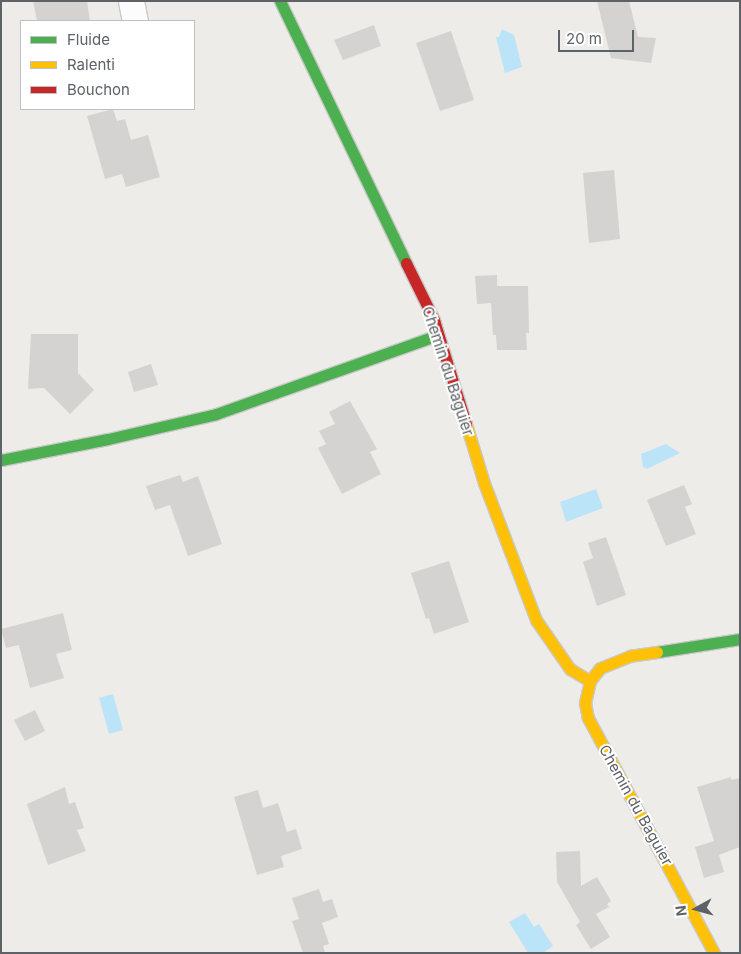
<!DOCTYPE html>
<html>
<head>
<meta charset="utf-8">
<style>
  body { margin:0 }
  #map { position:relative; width:741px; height:954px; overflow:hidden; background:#eeece8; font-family:Inter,sans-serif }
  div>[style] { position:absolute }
  .water>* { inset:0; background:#bce4f8 }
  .building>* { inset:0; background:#d4d3d1 }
  .roads { filter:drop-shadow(1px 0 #c9c9c9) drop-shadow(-1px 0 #c9c9c9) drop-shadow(0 1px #c9c9c9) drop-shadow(0 -1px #c9c9c9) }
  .street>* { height:25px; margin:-12.5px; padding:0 12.5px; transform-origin:12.5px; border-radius:12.5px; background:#fcfcfc }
  .fast>* { height:11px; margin:-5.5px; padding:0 5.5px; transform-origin:5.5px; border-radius:5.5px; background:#4caf50 }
  .slow>* { height:11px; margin:-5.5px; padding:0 5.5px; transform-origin:5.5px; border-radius:5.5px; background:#ffc107 }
  .jam>* { height:11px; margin:-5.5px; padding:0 5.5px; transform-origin:5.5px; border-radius:5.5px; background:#c62828 }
  span { translate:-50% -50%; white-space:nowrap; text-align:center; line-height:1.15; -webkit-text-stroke:4px #fff; paint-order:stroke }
  .street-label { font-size:15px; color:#5d6267 }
  .frame { position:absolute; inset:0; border:2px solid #5d6267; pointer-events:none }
  .legend { position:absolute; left:20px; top:20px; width:175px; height:90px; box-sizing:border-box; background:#fff; border:1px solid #bec0c2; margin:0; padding:6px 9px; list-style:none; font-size:15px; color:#5d6267 }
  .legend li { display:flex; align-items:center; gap:10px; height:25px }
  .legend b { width:25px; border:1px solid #bec0c2 }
  .north { position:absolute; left:671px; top:884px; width:50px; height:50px; -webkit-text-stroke:4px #fff; paint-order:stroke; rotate:263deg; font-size:14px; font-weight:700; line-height:20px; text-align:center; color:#5d6267 }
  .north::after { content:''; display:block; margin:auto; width:18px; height:22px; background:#5d6267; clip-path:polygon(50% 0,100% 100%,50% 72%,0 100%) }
  .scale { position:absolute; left:558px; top:30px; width:76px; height:22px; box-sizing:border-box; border:2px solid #5d6267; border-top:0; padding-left:6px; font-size:15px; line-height:18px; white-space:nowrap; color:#5d6267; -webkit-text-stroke:4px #fff; paint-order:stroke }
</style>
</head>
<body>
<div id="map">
  <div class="water">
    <i style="clip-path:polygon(502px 29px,514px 35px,522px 67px,505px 73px,496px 37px,499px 37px)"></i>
    <i style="clip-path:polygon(666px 444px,680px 453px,647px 469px,643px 467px,641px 454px)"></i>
    <i style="clip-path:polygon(596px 489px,603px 508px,566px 522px,560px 502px)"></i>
    <i style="clip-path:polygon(113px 694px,123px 730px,109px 734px,99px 698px)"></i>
    <i style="clip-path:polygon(525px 913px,534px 927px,539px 924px,553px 946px,543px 953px,528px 953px,509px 922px)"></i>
  </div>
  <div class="building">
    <i style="clip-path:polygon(33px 1px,87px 1px,90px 21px,37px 21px)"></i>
    <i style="clip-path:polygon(597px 1px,629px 1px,638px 37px,656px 38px,651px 63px,611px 58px)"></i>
    <i style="clip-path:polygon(374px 25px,381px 46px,343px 60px,334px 40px)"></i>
    <i style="clip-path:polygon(451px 31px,474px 100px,440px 111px,416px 43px)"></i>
    <i style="clip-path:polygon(113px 109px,117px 121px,125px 119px,131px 140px,148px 135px,160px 177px,126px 187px,122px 174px,105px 179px,87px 116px)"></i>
    <i style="clip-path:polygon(614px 170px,620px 239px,589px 243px,583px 173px)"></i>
    <i style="clip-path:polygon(497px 275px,497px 286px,528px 286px,529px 333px,526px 333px,527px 350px,497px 350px,496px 335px,493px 335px,491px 303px,477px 304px,475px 276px)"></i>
    <i style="clip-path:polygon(31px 334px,78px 334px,78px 373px,94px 390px,70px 414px,44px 388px,28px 389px)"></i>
    <i style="clip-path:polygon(151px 364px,158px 385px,134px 392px,128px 372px)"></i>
    <i style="clip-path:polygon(350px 401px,377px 449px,370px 452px,381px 474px,342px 494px,318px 448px,326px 444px,319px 431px,335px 424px,329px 412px)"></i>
    <i style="clip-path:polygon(180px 475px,183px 482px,198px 476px,222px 544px,188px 556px,170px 505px,155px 510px,146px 486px)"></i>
    <i style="clip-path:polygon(684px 485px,692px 504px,685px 507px,696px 534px,666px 546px,647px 500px)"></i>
    <i style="clip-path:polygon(606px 537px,626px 595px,597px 606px,583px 562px,593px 558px,588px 543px)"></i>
    <i style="clip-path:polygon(449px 561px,469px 622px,434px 634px,429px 618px,426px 619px,411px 573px)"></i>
    <i style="clip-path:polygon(63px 613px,72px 650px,56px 654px,64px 678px,30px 688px,19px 645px,6px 648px,1px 629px)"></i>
    <i style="clip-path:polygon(35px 710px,45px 731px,25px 741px,14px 720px)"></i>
    <i style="clip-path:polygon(731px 777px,731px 780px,740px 778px,740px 847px,719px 855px,724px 872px,704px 878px,695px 847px,714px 841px,697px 787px)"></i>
    <i style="clip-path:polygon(65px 787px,69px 804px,75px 802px,84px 828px,77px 830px,86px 851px,48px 865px,27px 804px)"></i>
    <i style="clip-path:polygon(258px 790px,263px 808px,278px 803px,287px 832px,296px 829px,302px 849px,281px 856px,284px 867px,257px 875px,234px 797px)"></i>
    <i style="clip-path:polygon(580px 851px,581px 886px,597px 877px,611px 901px,607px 904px,609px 907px,596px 914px,610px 937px,591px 949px,576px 925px,580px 922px,557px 882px,556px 852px)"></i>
    <i style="clip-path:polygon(319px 889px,323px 902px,332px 899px,338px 917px,322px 923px,329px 944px,323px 946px,325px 953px,303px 953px,292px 921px,299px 919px,292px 898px)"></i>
  </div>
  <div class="roads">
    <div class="street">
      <i style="left:131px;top:1px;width:20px;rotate:79deg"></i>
    </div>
    <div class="fast">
      <i style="left:280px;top:1px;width:291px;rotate:64.3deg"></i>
      <i style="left:1px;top:460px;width:109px;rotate:-11.1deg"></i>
      <i style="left:108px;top:439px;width:111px;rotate:-13deg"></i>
      <i style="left:216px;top:414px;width:236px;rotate:-19.6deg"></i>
      <i style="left:657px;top:652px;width:84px;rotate:-8.9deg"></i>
    </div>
    <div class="slow">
      <i style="left:466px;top:424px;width:62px;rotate:73deg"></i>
      <i style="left:484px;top:483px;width:147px;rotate:69.2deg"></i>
      <i style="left:536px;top:620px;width:60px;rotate:55.2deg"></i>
      <i style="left:570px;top:669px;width:23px;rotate:31deg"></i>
      <i style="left:657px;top:652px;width:27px;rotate:172deg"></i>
      <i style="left:630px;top:656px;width:32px;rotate:158deg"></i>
      <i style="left:600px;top:668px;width:16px;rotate:128deg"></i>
      <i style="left:590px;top:681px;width:23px;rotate:103deg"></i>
      <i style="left:585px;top:703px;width:15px;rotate:79deg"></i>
      <i style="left:588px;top:718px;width:267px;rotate:61.8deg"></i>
    </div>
    <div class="jam">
      <i style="left:406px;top:263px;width:64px;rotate:63.8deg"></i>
      <i style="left:434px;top:320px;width:109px;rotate:72.9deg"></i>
    </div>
  </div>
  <div class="street-label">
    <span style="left:448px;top:371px;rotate:72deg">Chemin du Baguier</span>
    <span style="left:636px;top:805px;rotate:61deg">Chemin du Baguier</span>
  </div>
  <div class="frame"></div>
  <ul class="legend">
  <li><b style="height:6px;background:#4caf50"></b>Fluide</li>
  <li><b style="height:6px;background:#ffc107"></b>Ralenti</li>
  <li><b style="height:6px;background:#c62828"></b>Bouchon</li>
  </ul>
  <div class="north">N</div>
  <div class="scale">20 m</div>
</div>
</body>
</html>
